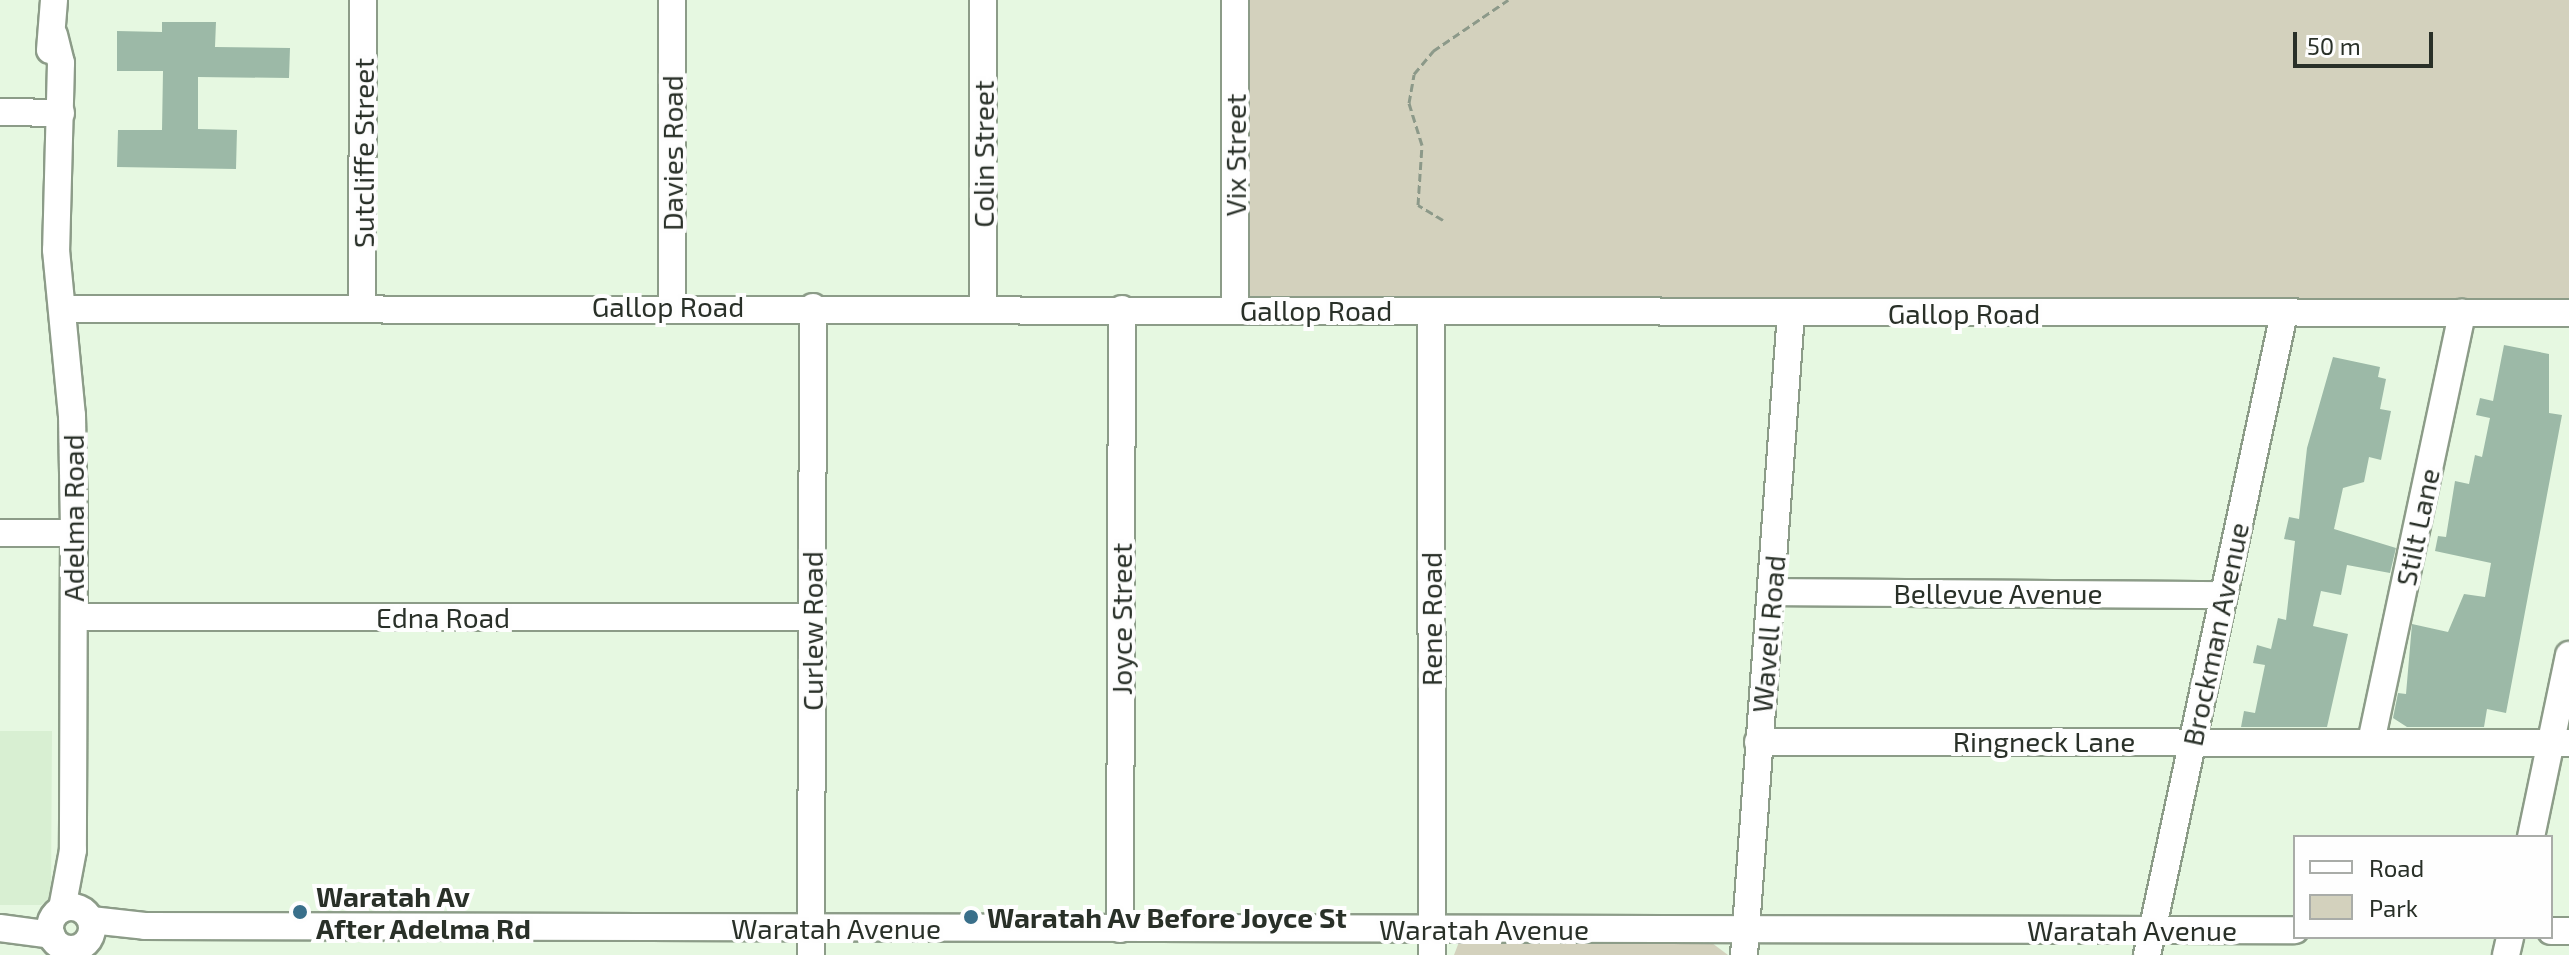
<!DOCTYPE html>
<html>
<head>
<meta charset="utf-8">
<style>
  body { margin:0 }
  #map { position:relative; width:2569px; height:955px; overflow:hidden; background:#e6f8e1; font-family:"Exo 2",sans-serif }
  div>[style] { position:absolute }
  .built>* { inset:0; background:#d8efd2 }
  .green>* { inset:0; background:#d3d1bd }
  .building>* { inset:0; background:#9cb9a7 }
  .path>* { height:3px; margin-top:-1.5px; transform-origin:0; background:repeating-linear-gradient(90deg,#8c9989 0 8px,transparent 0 12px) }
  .roads { filter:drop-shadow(2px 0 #8c9c88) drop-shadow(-2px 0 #8c9c88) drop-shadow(0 2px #8c9c88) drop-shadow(0 -2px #8c9c88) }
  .minor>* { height:26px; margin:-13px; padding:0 13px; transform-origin:13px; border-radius:13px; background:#fff }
  .minor>.ring { margin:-13px; padding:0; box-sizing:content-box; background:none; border:26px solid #fff; border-radius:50% }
  .dots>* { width:22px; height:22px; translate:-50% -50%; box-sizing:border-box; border:4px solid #fefefe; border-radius:50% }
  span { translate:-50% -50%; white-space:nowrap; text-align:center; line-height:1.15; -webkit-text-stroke:8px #fefefe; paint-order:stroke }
  .street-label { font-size:28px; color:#293028 }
  .poi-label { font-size:28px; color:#293028; font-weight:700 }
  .left { translate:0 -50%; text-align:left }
  .legend { position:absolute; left:2293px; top:835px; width:260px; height:104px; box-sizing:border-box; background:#fefefe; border:2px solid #a9aca8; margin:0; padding:10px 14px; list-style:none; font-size:24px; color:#293028 }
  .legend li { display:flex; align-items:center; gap:16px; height:40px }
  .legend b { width:40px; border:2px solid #a9aca8 }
  .scale { position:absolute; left:2293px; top:32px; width:140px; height:36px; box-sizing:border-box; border:4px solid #293028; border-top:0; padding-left:10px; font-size:24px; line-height:28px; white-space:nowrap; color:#293028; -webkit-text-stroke:6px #fefefe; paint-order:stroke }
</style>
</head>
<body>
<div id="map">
  <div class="built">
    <i style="clip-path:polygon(0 731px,52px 731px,51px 896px,41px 905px,0 905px)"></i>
  </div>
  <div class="green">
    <i style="clip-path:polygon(1243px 0,2569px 0,2569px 309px,1239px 306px)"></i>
    <i style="clip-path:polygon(1459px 942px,1712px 943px,1728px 955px,1454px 955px)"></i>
  </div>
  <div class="building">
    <i style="clip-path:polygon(162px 22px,216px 22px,215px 47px,290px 48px,289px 78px,198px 77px,198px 129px,237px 130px,236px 169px,117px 167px,118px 130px,162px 130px,163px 71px,117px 71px,117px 31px,162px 32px)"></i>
    <i style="clip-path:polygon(2504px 345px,2549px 354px,2549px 413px,2562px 415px,2506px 713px,2487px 709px,2484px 727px,2407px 727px,2393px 718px,2398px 693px,2406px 694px,2412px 624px,2448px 632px,2464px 594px,2485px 597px,2491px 563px,2435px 551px,2438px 536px,2446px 537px,2455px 481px,2469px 484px,2475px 455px,2482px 457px,2490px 418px,2476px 415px,2480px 398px,2493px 401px)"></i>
    <i style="clip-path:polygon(2333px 357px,2380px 367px,2378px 377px,2386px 379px,2380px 409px,2391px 411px,2381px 460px,2369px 457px,2364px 482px,2343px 488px,2334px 529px,2396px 548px,2390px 573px,2347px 565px,2341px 595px,2321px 591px,2313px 626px,2348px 634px,2327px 727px,2241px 727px,2244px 711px,2255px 713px,2265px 665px,2253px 663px,2257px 645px,2271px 649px,2278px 618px,2286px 620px,2295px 541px,2284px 539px,2289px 517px,2299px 519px,2307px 448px)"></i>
  </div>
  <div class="path">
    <i style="left:1443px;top:220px;width:29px;rotate:-149deg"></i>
    <i style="left:1418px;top:205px;width:60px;rotate:-86.2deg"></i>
    <i style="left:1422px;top:145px;width:44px;rotate:-107.2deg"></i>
    <i style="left:1409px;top:103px;width:29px;rotate:-80deg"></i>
    <i style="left:1414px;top:74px;width:30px;rotate:-50deg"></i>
    <i style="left:1433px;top:51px;width:91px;rotate:-34.2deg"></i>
  </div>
  <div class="roads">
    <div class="minor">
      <i style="left:54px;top:35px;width:29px;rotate:76deg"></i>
      <i style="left:61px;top:63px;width:187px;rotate:91.5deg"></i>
      <i style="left:56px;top:250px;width:166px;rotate:84.5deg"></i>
      <i style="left:72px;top:415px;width:118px;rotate:89deg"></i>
      <i style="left:74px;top:533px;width:317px;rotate:90.2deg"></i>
      <i style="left:73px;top:850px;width:60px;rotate:100.6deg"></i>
      <i style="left:50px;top:50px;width:50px;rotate:-85.4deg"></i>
      <i style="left:0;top:112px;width:61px;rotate:0.9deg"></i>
      <i style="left:362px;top:306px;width:306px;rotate:-89.8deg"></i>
      <i style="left:672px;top:306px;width:306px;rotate:-90deg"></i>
      <i style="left:983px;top:308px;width:308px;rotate:-90deg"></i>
      <i style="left:62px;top:309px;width:2507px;rotate:0.09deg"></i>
      <i style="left:1235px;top:309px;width:309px;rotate:-90deg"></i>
      <i style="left:1431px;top:311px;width:644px;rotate:89.91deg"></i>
      <i style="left:0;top:533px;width:74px"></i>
      <i style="left:1773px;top:592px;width:450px;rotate:0.4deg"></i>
      <i style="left:74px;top:617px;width:738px"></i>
      <i style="left:1758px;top:742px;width:811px;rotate:0.07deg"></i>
      <i style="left:2371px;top:742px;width:439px;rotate:-78deg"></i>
      <i style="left:2531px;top:837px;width:186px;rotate:-78.2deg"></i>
      <i class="ring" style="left:50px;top:907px;width:16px;height:16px"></i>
      <i style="left:91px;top:920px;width:54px;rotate:6.3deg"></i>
      <i style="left:145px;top:926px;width:2150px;rotate:0.11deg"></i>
      <i style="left:0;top:928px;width:52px;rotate:7.7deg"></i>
      <i style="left:1120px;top:929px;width:620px;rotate:-89.82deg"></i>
      <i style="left:2551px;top:931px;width:18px"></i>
      <i style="left:811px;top:955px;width:648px;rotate:-89.82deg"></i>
      <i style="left:1744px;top:955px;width:644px;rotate:-85.81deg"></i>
      <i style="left:2147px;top:955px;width:656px;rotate:-77.95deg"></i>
      <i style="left:2506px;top:955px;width:18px;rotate:-77deg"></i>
    </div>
  </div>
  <div class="dots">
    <i style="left:300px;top:912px;background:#396f8a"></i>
    <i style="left:971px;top:917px;background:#396f8a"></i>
  </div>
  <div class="street-label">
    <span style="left:363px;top:153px;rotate:-90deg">Sutcliffe Street</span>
    <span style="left:672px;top:153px;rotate:-90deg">Davies Road</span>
    <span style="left:983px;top:154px;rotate:-90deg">Colin Street</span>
    <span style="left:1235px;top:155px;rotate:-90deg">Vix Street</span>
    <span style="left:668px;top:306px">Gallop Road</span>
    <span style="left:1316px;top:310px">Gallop Road</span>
    <span style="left:1964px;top:313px">Gallop Road</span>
    <span style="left:73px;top:518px;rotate:-90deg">Adelma Road</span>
    <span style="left:2417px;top:527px;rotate:-78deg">Stilt Lane</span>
    <span style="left:1998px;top:593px">Bellevue Avenue</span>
    <span style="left:443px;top:617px">Edna Road</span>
    <span style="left:1121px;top:619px;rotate:-90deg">Joyce Street</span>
    <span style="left:1431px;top:619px;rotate:-90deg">Rene Road</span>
    <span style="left:812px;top:631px;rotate:-90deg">Curlew Road</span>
    <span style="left:1768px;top:634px;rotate:-85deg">Wavell Road</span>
    <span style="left:2215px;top:634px;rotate:-78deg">Brockman Avenue</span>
    <span style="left:2044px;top:741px">Ringneck Lane</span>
    <span style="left:836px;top:928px">Waratah Avenue</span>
    <span style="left:1484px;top:929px">Waratah Avenue</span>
    <span style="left:2132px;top:930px">Waratah Avenue</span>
  </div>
  <div class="poi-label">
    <span class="left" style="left:316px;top:912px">Waratah Av<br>After Adelma Rd</span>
    <span class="left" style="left:987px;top:917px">Waratah Av Before Joyce St</span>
  </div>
  <ul class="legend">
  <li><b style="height:10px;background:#fff"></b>Road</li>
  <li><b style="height:22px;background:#d3d1bd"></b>Park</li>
  </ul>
  <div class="scale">50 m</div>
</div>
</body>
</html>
